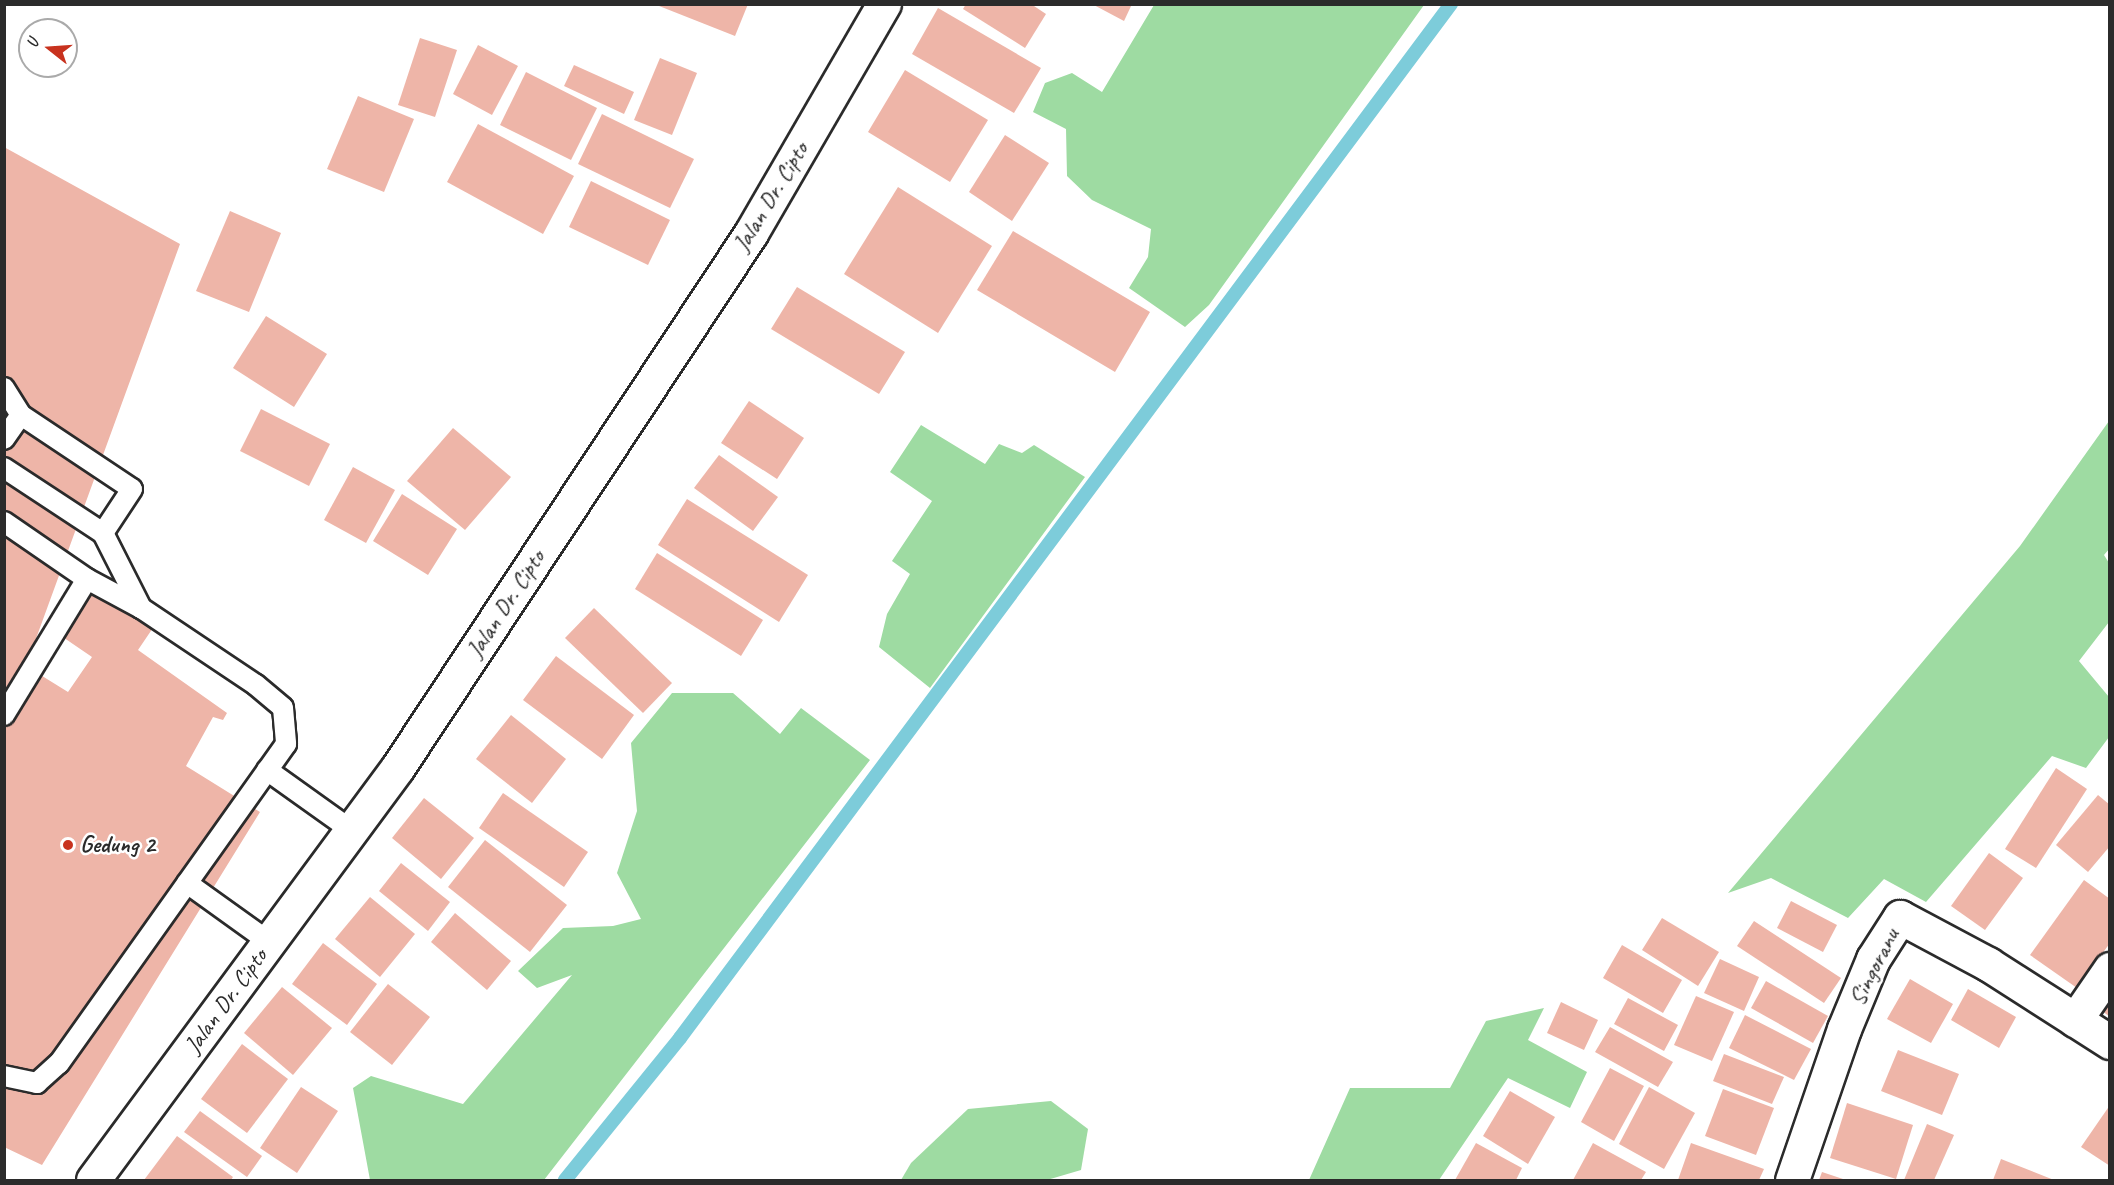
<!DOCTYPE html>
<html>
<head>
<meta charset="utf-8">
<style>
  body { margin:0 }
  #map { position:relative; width:2114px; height:1185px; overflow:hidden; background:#fff; font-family:Caveat,sans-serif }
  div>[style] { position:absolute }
  .green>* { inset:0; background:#9edba2 }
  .stream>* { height:14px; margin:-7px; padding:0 7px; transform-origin:7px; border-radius:7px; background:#7dccda }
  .building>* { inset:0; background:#eeb5a8 }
  .roads { filter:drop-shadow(2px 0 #2b2b2b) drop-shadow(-2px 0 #2b2b2b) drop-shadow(0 2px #2b2b2b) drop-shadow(0 -2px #2b2b2b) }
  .service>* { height:20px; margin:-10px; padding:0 10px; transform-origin:10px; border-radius:10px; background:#fff }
  .minor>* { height:33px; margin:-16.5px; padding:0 16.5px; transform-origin:16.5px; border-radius:16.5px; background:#fff }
  .tertiary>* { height:33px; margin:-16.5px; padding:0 16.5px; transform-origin:16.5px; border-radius:16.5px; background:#fff }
  .dots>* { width:16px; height:16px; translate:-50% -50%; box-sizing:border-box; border:3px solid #fff; border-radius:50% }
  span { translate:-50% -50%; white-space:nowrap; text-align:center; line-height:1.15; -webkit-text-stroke:5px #fff; paint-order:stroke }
  .street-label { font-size:24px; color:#2b2b2b }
  .poi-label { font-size:24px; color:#2b2b2b; font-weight:700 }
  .left { translate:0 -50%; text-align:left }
  .frame { position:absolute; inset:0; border:6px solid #2b2b2b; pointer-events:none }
  .north { position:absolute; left:18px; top:18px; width:60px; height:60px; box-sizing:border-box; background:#fff; border:2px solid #aaa; border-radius:50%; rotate:287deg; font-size:16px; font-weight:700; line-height:24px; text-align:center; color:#2b2b2b }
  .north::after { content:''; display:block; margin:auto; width:21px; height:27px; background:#c8321e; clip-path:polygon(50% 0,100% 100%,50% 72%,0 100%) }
</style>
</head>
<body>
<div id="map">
  <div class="green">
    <i style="clip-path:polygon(1154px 5px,1424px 5px,1209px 305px,1185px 327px,1129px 288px,1148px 257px,1151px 229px,1092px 200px,1067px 176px,1066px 129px,1033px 112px,1045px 83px,1072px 73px,1102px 92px)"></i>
    <i style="clip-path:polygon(2109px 421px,2110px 548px,2104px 555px,2109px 563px,2109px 622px,2079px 661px,2109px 697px,2109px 737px,2086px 768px,2052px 756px,1926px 902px,1884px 879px,1848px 918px,1771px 878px,1728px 893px,2020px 546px)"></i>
    <i style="clip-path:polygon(921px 425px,985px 464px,999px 444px,1022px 453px,1034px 445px,1085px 477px,930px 688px,879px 647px,887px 614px,910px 574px,892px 561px,932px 501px,890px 472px)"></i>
    <i style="clip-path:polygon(672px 693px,733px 693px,780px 734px,801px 708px,870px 760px,544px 1180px,370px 1180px,353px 1088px,371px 1076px,463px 1104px,572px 975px,537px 988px,518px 971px,563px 928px,613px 926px,641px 919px,617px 873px,637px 811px,631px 743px)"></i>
    <i style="clip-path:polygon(1544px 1008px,1528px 1040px,1587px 1072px,1570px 1108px,1508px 1078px,1439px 1180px,1309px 1180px,1350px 1088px,1450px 1088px,1486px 1021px)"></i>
    <i style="clip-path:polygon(1051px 1101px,1088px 1129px,1081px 1170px,1047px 1180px,901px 1180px,911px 1163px,968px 1109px)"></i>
  </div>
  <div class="stream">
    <i style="left:565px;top:1180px;width:183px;rotate:-51deg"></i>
    <i style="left:680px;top:1038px;width:1290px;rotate:-53.29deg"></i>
  </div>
  <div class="building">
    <i style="clip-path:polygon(654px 4px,748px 4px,735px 36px)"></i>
    <i style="clip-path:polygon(966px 4px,1031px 4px,1046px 14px,1025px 48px,963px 9px)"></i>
    <i style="clip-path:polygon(1092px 4px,1132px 4px,1124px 21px)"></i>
    <i style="clip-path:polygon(938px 8px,1041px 68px,1014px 113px,912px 54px)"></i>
    <i style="clip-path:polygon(420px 38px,457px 50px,435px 117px,398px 105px)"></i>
    <i style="clip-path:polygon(478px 45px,518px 66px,492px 115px,453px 94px)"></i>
    <i style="clip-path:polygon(660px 58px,697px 73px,672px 135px,634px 120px)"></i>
    <i style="clip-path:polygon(574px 65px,634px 92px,624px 114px,564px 86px)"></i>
    <i style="clip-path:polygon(905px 70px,988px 120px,950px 182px,868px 132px)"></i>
    <i style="clip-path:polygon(526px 72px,597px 108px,571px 160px,500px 125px)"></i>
    <i style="clip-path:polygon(358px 96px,414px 119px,384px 192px,327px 169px)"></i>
    <i style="clip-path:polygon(602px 114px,694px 159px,670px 208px,578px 164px)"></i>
    <i style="clip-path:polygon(478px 124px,574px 176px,543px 234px,447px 182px)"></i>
    <i style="clip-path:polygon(1005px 135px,1049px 163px,1012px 221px,969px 192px)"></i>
    <i style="clip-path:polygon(4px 147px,180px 244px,26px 666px,68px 692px,92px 657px,51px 629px,93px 569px,161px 616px,138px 650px,227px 713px,223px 720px,213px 717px,186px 766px,260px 812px,42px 1165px,4px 1147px)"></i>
    <i style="clip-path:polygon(591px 181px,670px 220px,648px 265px,569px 227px)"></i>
    <i style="clip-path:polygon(898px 187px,992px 246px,938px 333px,844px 274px)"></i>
    <i style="clip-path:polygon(230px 211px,281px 233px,249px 312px,196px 291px)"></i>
    <i style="clip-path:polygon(1013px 231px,1150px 312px,1115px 372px,977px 290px)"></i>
    <i style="clip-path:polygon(797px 287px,905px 352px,879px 394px,771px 329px)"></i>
    <i style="clip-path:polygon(266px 316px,327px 354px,294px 407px,233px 368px)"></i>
    <i style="clip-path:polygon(749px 401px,804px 438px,777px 479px,721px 443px)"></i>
    <i style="clip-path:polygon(261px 409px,330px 444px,309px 486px,240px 451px)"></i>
    <i style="clip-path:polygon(453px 428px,511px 477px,465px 530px,407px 481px)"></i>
    <i style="clip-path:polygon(719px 455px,778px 497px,753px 531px,694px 488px)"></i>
    <i style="clip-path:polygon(353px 467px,395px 490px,366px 543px,324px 520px)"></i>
    <i style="clip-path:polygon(402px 494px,457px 529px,428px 575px,373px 541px)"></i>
    <i style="clip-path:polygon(687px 499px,808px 575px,779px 622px,658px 545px)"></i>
    <i style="clip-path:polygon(657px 553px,763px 620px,741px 656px,635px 589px)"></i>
    <i style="clip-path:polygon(594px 608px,672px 683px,643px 713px,565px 638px)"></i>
    <i style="clip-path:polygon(556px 656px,634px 715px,602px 759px,523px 700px)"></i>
    <i style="clip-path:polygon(511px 715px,566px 759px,532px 803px,476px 759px)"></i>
    <i style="clip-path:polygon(2056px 768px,2087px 789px,2036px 868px,2005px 849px)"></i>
    <i style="clip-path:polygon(503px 793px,588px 852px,564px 887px,479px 828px)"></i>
    <i style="clip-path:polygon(2098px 795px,2110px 805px,2110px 846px,2088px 872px,2056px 845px)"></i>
    <i style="clip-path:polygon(424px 798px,474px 838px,441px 879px,392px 838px)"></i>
    <i style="clip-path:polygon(485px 840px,567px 905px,530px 952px,448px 887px)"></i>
    <i style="clip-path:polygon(1989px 853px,2023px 878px,1985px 930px,1951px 906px)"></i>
    <i style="clip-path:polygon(401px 863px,450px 902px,428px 931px,379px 891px)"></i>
    <i style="clip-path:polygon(2084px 880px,2110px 899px,2110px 943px,2077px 988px,2030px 955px)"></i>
    <i style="clip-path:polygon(370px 897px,415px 934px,380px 977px,335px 939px)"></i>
    <i style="clip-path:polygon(1791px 901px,1837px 925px,1823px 952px,1777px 928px)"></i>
    <i style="clip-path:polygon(455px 913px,511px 961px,487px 990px,431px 942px)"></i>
    <i style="clip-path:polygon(1662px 918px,1719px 952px,1698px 986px,1642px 950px)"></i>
    <i style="clip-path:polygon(1754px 921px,1841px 978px,1824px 1003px,1737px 946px)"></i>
    <i style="clip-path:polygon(323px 943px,377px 984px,347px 1025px,292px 984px)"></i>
    <i style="clip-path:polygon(1622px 945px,1682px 980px,1663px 1013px,1603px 978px)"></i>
    <i style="clip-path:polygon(1720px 959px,1759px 977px,1744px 1011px,1704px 993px)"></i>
    <i style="clip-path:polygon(1910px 979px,1953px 1004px,1931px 1043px,1887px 1019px)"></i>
    <i style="clip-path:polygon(1766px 981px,1828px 1016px,1813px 1043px,1751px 1008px)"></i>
    <i style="clip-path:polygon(388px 984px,430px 1017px,392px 1065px,350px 1032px)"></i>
    <i style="clip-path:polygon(282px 987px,332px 1028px,293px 1075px,244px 1033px)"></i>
    <i style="clip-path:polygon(1968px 989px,2016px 1017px,1999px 1048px,1951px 1020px)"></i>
    <i style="clip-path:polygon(1696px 996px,1734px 1012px,1712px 1061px,1674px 1045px)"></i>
    <i style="clip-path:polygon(2110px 997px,2110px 1017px,2101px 1010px)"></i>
    <i style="clip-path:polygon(1628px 998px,1678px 1025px,1664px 1051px,1614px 1024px)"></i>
    <i style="clip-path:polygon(1561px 1002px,1598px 1020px,1584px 1050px,1547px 1033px)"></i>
    <i style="clip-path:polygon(1745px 1015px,1811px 1049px,1794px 1080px,1729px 1048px)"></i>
    <i style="clip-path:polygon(1610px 1027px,1673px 1062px,1658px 1087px,1595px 1052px)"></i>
    <i style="clip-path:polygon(242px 1044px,288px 1079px,247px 1133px,201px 1099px)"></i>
    <i style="clip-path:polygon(1898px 1050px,1959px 1074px,1942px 1115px,1881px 1091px)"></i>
    <i style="clip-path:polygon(1724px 1054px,1784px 1077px,1772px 1104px,1713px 1081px)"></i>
    <i style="clip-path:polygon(1610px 1068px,1644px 1086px,1614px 1141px,1581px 1122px)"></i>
    <i style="clip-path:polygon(301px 1087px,338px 1111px,297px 1173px,260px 1148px)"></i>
    <i style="clip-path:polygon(1649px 1087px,1695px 1113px,1664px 1169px,1619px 1144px)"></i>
    <i style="clip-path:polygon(1723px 1089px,1774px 1108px,1756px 1155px,1705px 1136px)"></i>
    <i style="clip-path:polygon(1510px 1091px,1555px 1117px,1528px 1164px,1483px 1136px)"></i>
    <i style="clip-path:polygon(1847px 1103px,1913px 1125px,1896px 1179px,1830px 1158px)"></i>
    <i style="clip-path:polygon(2110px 1105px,2110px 1166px,2081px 1147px)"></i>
    <i style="clip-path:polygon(200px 1111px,262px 1156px,247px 1177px,184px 1132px)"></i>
    <i style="clip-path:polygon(1927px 1124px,1954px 1135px,1934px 1180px,1904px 1180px)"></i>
    <i style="clip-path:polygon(177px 1136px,233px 1177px,231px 1180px,144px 1180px)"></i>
    <i style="clip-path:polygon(1476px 1143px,1522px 1168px,1516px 1180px,1455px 1180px)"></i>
    <i style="clip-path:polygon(1593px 1143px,1646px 1172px,1641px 1180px,1573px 1180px)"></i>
    <i style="clip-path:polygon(1691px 1143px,1764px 1169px,1759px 1180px,1678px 1180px)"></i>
    <i style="clip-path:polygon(2001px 1159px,2054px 1180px,1993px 1180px)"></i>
    <i style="clip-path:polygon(1822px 1172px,1846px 1180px,1819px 1180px)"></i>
  </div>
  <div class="roads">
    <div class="service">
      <i style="left:4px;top:388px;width:32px;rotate:58deg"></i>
      <i style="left:21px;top:415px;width:133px;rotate:33.7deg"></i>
      <i style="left:132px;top:489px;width:53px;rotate:123.4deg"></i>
      <i style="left:4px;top:439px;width:29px;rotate:-55deg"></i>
      <i style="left:4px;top:468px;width:118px;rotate:33.3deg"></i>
      <i style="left:103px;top:533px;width:84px;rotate:63.1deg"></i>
      <i style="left:4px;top:522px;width:101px;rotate:34.5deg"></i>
      <i style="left:87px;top:579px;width:61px;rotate:28.2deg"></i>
      <i style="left:141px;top:608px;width:138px;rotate:33.8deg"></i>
      <i style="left:256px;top:685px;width:35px;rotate:40deg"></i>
      <i style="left:283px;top:708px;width:36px;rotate:85deg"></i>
      <i style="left:286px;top:744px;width:392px;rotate:125.4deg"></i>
      <i style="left:59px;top:1063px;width:30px;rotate:138deg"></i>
      <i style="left:37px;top:1083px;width:34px;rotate:-168deg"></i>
      <i style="left:4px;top:715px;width:159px;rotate:-58.6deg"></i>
      <i style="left:267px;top:770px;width:103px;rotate:35.5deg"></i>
      <i style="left:187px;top:883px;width:101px;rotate:35.7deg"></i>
    </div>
    <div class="minor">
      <i style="left:2075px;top:1020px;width:62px;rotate:-55.5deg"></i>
      <i style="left:1792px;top:1180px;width:160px;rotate:-71deg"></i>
      <i style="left:1844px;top:1029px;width:76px;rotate:-67.5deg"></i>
      <i style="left:1873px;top:959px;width:50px;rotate:-57.3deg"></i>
      <i style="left:1900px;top:917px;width:100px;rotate:28.1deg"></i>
      <i style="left:1988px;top:964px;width:145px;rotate:32.6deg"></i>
    </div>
    <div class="tertiary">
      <i style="left:93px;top:1180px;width:513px;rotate:-53.55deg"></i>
      <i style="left:398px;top:767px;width:640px;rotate:-56.53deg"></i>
      <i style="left:751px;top:233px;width:265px;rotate:-59.9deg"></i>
    </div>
  </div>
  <div class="dots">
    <i style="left:68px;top:845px;background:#c8321e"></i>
  </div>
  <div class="street-label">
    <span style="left:771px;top:197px;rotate:-59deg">Jalan Dr. Cipto</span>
    <span style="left:506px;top:604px;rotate:-57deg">Jalan Dr. Cipto</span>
    <span style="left:1874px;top:967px;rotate:-63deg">Singoranu</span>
    <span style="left:226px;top:1001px;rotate:-54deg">Jalan Dr. Cipto</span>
  </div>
  <div class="poi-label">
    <span class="left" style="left:80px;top:845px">Gedung 2</span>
  </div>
  <div class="frame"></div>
  <div class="north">U</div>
</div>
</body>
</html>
